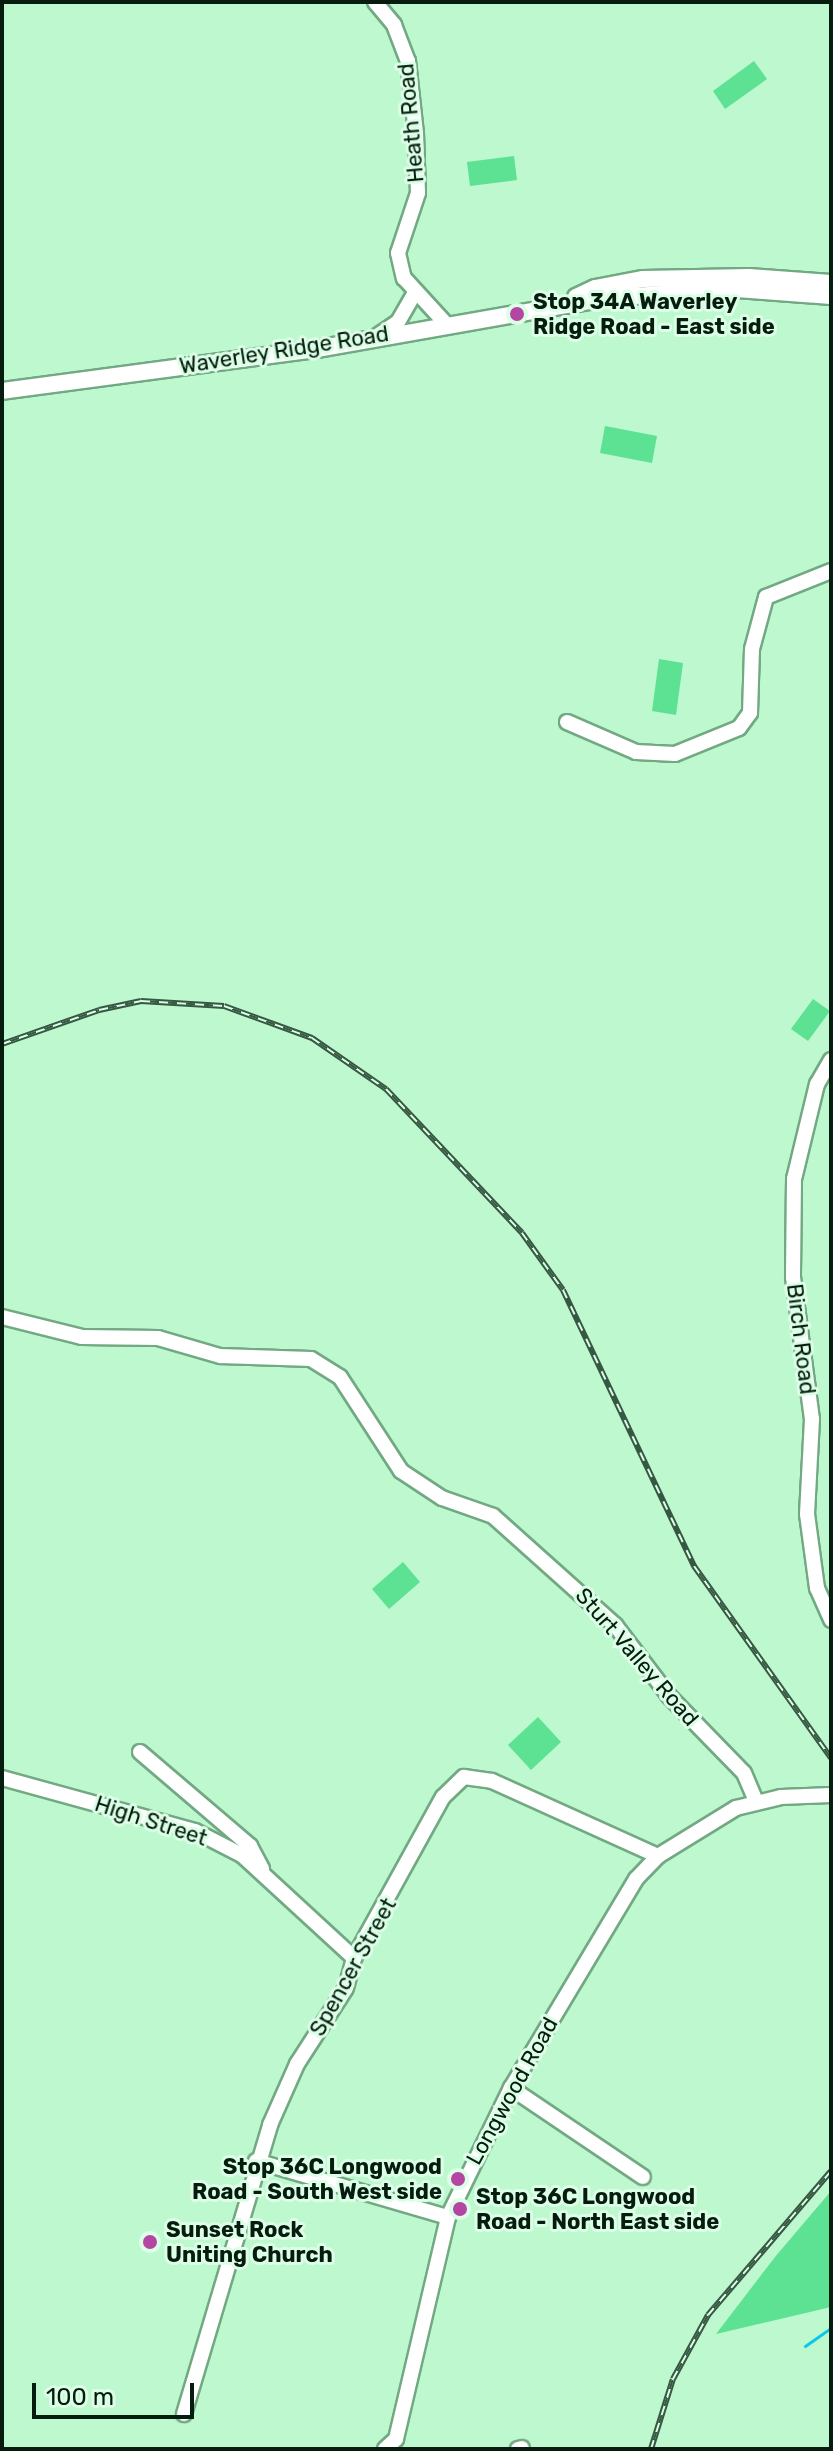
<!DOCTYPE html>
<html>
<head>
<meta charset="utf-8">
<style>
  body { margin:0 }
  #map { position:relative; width:833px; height:2451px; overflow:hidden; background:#bdf8cf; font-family:Rubik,sans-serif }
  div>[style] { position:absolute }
  .green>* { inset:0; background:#5de192 }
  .stream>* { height:3px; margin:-1.5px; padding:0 1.5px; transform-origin:1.5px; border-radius:1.5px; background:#08c9e8 }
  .roads { filter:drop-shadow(2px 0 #72a983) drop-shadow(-2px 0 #72a983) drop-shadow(0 2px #72a983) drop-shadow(0 -2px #72a983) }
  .minor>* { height:14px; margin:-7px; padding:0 7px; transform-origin:7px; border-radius:7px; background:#fff }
  .major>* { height:16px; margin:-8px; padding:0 8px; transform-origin:8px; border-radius:8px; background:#fff }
  .rail>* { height:6px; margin-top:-3px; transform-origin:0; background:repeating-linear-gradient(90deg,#dcfee6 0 9px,#365742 0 18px); box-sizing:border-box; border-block:2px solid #365742 }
  .dots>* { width:22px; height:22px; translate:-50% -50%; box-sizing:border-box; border:4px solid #dcfee6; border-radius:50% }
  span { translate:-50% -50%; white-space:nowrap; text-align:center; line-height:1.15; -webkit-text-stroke:6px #dcfee6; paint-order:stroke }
  .street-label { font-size:22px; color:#051c0e }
  .poi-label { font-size:22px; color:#051c0e; font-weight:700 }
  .left { translate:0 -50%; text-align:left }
  .right { translate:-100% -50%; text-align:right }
  .frame { position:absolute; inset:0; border:4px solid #051c0e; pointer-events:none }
  .scale { position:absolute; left:32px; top:2383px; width:162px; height:36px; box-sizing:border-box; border:4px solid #051c0e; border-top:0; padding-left:10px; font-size:24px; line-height:28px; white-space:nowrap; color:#051c0e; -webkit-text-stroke:6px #dcfee6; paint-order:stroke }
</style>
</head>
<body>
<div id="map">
  <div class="green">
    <i style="clip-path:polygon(754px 61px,767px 79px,725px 109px,713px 91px)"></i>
    <i style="clip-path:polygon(514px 156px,517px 180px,470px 186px,467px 162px)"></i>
    <i style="clip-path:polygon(605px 426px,657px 436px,652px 463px,600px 453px)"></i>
    <i style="clip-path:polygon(659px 659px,683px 663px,676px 715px,652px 711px)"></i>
    <i style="clip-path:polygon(813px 999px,830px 1011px,808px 1041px,791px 1029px)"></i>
    <i style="clip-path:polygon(403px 1562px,420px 1582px,389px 1609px,372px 1589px)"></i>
    <i style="clip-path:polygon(538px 1717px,561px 1742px,531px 1770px,508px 1745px)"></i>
    <i style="clip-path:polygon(831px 2191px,831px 2307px,716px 2334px,775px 2257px)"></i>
  </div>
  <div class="stream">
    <i style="left:805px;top:2346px;width:32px;rotate:-35deg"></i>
  </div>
  <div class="roads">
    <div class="minor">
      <i style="left:375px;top:2px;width:30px;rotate:50deg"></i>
      <i style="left:394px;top:25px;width:39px;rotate:69deg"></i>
      <i style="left:408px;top:61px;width:72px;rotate:83.7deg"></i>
      <i style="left:416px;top:133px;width:60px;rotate:88.1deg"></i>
      <i style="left:418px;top:193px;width:63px;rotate:108.4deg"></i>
      <i style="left:398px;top:253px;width:26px;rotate:77deg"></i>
      <i style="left:404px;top:278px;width:64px;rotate:47.5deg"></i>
      <i style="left:377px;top:336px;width:25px;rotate:-34deg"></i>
      <i style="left:398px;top:322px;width:34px;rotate:-60deg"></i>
      <i style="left:567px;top:722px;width:75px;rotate:23.5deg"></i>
      <i style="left:636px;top:752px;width:39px;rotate:3deg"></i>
      <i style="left:675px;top:754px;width:69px;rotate:-22.1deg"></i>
      <i style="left:739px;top:728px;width:19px;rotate:-54deg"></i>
      <i style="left:750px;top:713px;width:64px;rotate:-88.2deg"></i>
      <i style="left:752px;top:649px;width:54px;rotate:-74.9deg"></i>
      <i style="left:766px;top:597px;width:70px;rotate:-21.8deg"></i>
      <i style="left:831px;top:1060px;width:28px;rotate:120deg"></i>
      <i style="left:817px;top:1084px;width:98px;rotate:103.6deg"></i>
      <i style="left:794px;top:1179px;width:98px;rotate:90.6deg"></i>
      <i style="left:793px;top:1277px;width:143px;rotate:82.4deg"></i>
      <i style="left:812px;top:1419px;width:95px;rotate:93deg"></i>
      <i style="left:807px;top:1514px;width:75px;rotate:82.3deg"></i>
      <i style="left:817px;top:1588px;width:35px;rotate:66deg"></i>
      <i style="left:2px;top:1317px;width:82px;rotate:14deg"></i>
      <i style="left:82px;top:1337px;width:76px;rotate:0.8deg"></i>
      <i style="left:158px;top:1338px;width:65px;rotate:16.2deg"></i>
      <i style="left:220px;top:1356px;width:91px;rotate:1.9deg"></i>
      <i style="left:311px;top:1359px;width:34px;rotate:32deg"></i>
      <i style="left:340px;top:1377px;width:112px;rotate:57deg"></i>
      <i style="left:401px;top:1471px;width:49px;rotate:33.4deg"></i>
      <i style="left:442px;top:1498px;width:54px;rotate:19.4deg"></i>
      <i style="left:493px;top:1516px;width:164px;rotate:41.8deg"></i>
      <i style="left:615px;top:1625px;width:89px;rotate:52.7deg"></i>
      <i style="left:669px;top:1696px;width:107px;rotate:45.8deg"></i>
      <i style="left:744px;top:1773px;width:30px;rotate:67deg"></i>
      <i style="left:140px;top:1752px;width:145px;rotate:40.5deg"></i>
      <i style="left:250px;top:1846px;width:26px;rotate:62deg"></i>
      <i style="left:2px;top:1778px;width:200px;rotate:15.4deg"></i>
      <i style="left:195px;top:1831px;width:53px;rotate:27.1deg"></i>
      <i style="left:242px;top:1855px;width:152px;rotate:42.6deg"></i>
      <i style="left:511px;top:2088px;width:159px;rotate:34deg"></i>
      <i style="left:256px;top:2161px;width:200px;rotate:16.3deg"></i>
      <i style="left:184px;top:2414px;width:302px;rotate:-73.4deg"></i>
      <i style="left:270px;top:2125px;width:67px;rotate:-66.1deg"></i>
      <i style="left:297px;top:2064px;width:90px;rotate:-57.2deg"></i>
      <i style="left:346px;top:1988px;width:31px;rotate:-75deg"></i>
      <i style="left:354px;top:1958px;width:184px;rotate:-61.1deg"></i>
      <i style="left:443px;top:1797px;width:29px;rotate:-44deg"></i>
      <i style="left:464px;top:1777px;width:28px;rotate:8deg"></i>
      <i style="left:492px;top:1781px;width:182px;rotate:24.3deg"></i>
      <i style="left:385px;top:2449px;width:15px;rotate:-42deg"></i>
      <i style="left:396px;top:2439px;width:228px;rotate:-76.8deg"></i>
      <i style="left:448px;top:2217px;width:144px;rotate:-64deg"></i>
      <i style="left:511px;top:2088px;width:244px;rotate:-59.1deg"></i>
      <i style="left:636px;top:1879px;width:32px;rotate:-46deg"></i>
      <i style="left:658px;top:1856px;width:92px;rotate:-31.6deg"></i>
      <i style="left:736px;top:1808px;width:46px;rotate:-13.7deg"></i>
      <i style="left:781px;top:1797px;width:50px;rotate:-2.3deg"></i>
      <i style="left:518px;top:2449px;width:4px;rotate:-14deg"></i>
    </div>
    <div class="major">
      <i style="left:576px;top:297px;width:21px;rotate:-25deg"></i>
      <i style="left:595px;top:288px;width:49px;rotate:-10.6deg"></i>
      <i style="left:643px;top:279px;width:106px;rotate:-1.1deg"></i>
      <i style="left:749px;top:277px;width:82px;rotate:4.2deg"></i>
      <i style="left:2px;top:391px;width:312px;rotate:-7.6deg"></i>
      <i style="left:311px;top:350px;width:299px;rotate:-10deg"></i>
      <i style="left:605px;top:298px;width:132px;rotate:-3.9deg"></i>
      <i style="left:737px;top:289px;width:94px;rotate:4.3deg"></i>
    </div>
  </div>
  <div class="rail">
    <i style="left:2px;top:1044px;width:103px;rotate:-19.3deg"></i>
    <i style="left:99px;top:1010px;width:43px;rotate:-12.1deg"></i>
    <i style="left:141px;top:1001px;width:83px;rotate:3.4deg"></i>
    <i style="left:224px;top:1006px;width:94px;rotate:20deg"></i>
    <i style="left:312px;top:1038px;width:90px;rotate:34.6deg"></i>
    <i style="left:386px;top:1089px;width:198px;rotate:46.6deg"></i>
    <i style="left:522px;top:1233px;width:70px;rotate:54.3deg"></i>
    <i style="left:563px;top:1290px;width:306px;rotate:64.6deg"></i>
    <i style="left:694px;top:1566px;width:236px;rotate:54.5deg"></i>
    <i style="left:651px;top:2449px;width:73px;rotate:-72.6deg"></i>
    <i style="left:673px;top:2379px;width:73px;rotate:-61.3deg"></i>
    <i style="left:708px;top:2315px;width:189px;rotate:-49.5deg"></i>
  </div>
  <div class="dots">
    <i style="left:517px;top:314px;background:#b445a3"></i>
    <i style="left:458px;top:2179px;background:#b445a3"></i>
    <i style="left:460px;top:2209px;background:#b445a3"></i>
    <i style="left:150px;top:2242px;background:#b445a3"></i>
  </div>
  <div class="street-label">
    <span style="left:411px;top:123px;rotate:-95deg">Heath Road</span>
    <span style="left:284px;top:350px;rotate:-9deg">Waverley Ridge Road</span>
    <span style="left:801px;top:1339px;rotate:83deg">Birch Road</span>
    <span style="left:637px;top:1657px;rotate:49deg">Sturt Valley Road</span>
    <span style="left:151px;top:1821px;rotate:18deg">High Street</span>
    <span style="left:353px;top:1967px;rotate:-61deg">Spencer Street</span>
    <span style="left:512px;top:2091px;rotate:-61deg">Longwood Road</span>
  </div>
  <div class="poi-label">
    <span class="left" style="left:533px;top:314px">Stop 34A Waverley<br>Ridge Road - East side</span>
    <span class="right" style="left:442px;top:2179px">Stop 36C Longwood<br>Road - South West side</span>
    <span class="left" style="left:476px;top:2209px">Stop 36C Longwood<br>Road - North East side</span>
    <span class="left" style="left:166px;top:2242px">Sunset Rock<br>Uniting Church</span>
  </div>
  <div class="frame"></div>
  <div class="scale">100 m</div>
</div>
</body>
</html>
